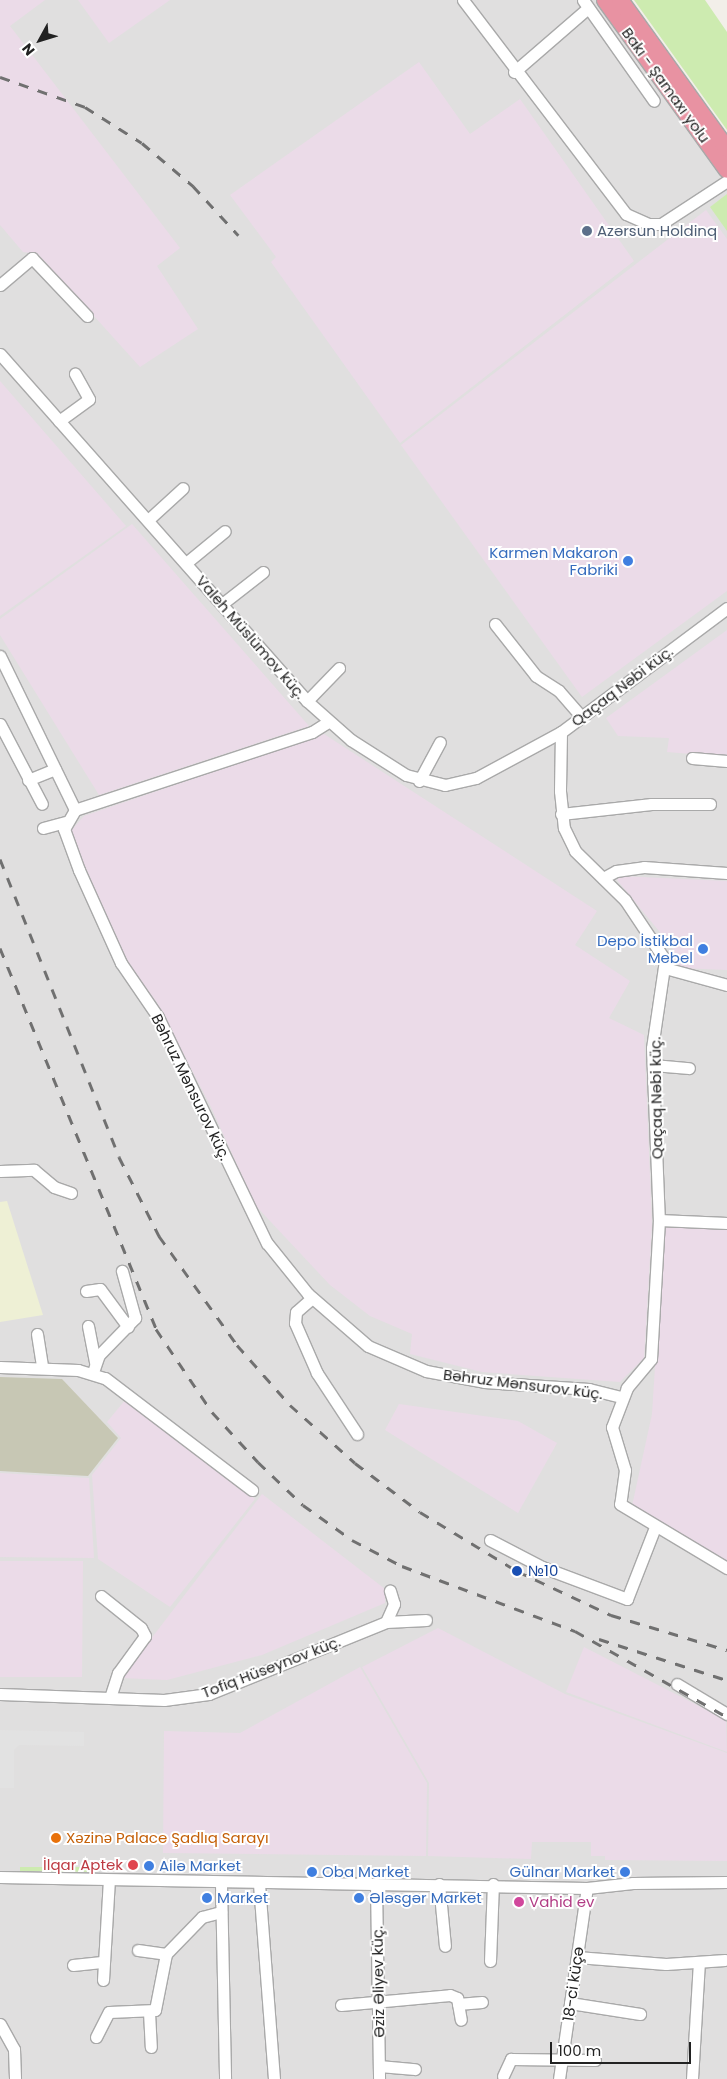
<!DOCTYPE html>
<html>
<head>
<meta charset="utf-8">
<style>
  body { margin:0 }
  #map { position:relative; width:727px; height:2079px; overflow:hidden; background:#f2efe9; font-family:Poppins,sans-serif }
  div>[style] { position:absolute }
  .residential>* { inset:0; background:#e0dfdf }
  .industrial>* { inset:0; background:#ebdbe8 }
  .construction>* { inset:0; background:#c7c7b4 }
  .farmland>* { inset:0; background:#eef0d5 }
  .grass>* { inset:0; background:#cdebb0 }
  .parking>* { inset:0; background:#e2e2e2 }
  .roads { filter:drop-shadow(1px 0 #a9a9a9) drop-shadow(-1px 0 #a9a9a9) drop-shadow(0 1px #a9a9a9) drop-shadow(0 -1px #a9a9a9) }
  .minor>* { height:11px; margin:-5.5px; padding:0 5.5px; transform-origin:5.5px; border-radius:5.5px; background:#fff }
  .highway>* { height:16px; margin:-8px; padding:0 8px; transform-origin:8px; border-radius:8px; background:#e892a2 }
  .rail>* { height:3px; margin-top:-1.5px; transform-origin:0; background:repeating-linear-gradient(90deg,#707070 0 10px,transparent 0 20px) }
  .dots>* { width:14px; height:14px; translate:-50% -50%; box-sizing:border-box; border:2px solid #fff; border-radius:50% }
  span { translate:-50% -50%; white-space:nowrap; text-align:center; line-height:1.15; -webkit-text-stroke:4px #fff; paint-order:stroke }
  .street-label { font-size:15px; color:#222 }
  .service-label { font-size:15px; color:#4e5e75 }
  .left { translate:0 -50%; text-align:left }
  .shop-label { font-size:15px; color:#366cbe }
  .right { translate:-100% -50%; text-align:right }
  .transit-label { font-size:15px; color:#164399 }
  .food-label { font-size:15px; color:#c56008 }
  .health-label { font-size:15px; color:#be3a42 }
  .hotel-label { font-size:15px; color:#b23c85 }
  .north { position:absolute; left:15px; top:15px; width:50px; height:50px; -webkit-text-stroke:4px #fff; paint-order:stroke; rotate:231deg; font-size:14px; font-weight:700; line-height:20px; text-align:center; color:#222 }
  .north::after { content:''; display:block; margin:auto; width:18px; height:22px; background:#222; clip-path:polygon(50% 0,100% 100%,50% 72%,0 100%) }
  .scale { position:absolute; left:550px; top:2042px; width:141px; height:22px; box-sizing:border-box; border:2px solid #222; border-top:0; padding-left:6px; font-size:15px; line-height:18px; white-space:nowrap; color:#222; -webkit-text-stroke:4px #fff; paint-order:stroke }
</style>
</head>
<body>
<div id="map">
  <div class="residential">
    <i style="clip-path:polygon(0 0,597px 0,727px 182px,727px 2079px,0 2079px)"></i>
  </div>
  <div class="industrial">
    <i style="clip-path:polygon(0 0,45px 0,10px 26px,180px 248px,157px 266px,198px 329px,140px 367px,38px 254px,23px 252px,0 225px)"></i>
    <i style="clip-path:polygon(78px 0,170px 0,109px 43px)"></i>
    <i style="clip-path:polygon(419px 62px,470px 134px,520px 99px,634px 261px,400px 443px,271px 262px,276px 257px,230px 195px)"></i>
    <i style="clip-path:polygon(706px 210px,727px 239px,727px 591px,582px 697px,401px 445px)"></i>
    <i style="clip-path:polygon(0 381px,126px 526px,0 616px)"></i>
    <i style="clip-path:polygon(132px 524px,309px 726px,99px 795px,0 635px,0 619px)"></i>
    <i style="clip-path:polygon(727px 630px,727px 757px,667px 752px,669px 738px,618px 736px,606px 718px)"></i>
    <i style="clip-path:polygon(324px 734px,597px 911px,575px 945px,630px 981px,609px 1018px,644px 1035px,652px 1224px,644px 1358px,620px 1382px,482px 1372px,410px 1354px,412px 1334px,370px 1316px,330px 1285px,255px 1205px,211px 1107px,156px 1001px,128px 965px,70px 832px,84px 816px)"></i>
    <i style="clip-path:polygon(620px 876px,727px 881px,727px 970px,679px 968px,672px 947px,617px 880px)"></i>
    <i style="clip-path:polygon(664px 1226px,727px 1227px,727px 1562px,632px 1506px,652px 1414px)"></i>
    <i style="clip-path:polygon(126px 1399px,255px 1499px,170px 1607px,98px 1559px,92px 1475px,121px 1438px,107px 1422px)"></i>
    <i style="clip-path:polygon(399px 1404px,518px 1421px,557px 1443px,518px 1513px,385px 1430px)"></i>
    <i style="clip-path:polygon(0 1473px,89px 1478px,94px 1558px,0 1557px)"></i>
    <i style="clip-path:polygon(262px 1494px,385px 1589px,385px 1603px,262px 1655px,167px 1680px,121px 1678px)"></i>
    <i style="clip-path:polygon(0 1561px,83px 1561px,82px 1677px,0 1677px)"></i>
    <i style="clip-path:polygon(438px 1628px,565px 1694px,727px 1753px,727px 1861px,605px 1860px,605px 1856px,591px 1856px,591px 1842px,532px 1842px,531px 1859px,428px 1856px,429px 1783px,362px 1667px)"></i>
    <i style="clip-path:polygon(584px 1647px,726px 1720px,727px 1752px,566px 1692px)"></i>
    <i style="clip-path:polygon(360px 1667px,427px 1783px,426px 1856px,163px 1853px,164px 1731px,240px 1733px)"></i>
  </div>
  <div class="construction">
    <i style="clip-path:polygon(0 1377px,62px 1379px,118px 1438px,88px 1476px,0 1471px)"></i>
  </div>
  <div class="farmland">
    <i style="clip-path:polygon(7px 1201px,43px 1315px,0 1322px,0 1202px)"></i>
  </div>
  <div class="grass">
    <i style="clip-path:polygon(634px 0,705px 0,727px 32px,727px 130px)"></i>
    <i style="clip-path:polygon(727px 194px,727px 231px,710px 207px)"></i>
    <i style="clip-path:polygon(20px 1867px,97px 1867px,97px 1872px,20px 1871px)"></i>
  </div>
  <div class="parking">
    <i style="clip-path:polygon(0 1730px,84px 1732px,84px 1746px,19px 1745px,14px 1750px,14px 1788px,0 1788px)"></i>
  </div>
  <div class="roads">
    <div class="minor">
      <i style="left:463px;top:0;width:269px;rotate:52.7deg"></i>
      <i style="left:626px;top:214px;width:24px;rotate:24deg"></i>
      <i style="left:648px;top:224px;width:13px"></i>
      <i style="left:661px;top:224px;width:79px;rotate:-33.1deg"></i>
      <i style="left:583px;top:0;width:123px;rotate:54.9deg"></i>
      <i style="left:514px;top:72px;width:98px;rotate:-40.9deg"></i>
      <i style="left:0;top:285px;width:42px;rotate:-40.2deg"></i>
      <i style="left:32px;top:258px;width:80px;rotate:46.5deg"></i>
      <i style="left:0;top:354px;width:463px;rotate:48.5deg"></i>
      <i style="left:307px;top:701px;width:59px;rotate:41.6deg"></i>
      <i style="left:351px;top:740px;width:65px;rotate:32.5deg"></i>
      <i style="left:406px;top:775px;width:40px;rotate:14.4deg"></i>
      <i style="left:445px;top:785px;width:32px;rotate:-13deg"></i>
      <i style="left:476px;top:778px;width:97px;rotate:-28.4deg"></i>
      <i style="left:59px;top:421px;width:37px;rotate:-36deg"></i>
      <i style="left:89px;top:399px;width:29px;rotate:-119deg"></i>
      <i style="left:148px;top:520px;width:47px;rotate:-42.4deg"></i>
      <i style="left:186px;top:563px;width:50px;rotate:-39.4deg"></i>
      <i style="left:222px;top:604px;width:52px;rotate:-38deg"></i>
      <i style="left:727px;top:608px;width:207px;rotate:143.2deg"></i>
      <i style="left:561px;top:732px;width:59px;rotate:91deg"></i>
      <i style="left:560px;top:791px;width:37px;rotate:84deg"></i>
      <i style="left:564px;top:828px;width:25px;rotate:64deg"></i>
      <i style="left:575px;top:851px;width:70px;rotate:44.4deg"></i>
      <i style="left:625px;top:900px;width:72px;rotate:56.3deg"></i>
      <i style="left:665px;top:960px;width:89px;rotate:98.4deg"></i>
      <i style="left:652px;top:1048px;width:172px;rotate:87.7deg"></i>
      <i style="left:659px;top:1220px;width:139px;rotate:93.3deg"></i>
      <i style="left:651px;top:1359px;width:38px;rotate:130deg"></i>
      <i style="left:627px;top:1388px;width:42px;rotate:111deg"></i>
      <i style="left:612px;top:1427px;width:45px;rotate:73.2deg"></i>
      <i style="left:625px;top:1470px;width:34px;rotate:98deg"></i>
      <i style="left:620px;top:1504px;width:125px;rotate:30.9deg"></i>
      <i style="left:495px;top:624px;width:66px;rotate:51.7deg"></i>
      <i style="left:536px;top:676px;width:27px;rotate:33deg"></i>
      <i style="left:559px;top:691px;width:33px;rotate:49deg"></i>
      <i style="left:0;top:656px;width:171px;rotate:64deg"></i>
      <i style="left:307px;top:701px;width:46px;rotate:-45.9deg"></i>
      <i style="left:328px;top:722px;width:19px;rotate:148deg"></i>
      <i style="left:312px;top:732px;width:250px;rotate:161.8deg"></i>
      <i style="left:75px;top:810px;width:22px;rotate:120deg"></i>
      <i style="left:64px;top:829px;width:44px;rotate:69.9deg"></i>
      <i style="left:79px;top:870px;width:102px;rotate:65.7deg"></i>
      <i style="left:121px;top:963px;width:65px;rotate:55.6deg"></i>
      <i style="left:158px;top:1017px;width:251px;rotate:64.3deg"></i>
      <i style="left:267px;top:1243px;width:65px;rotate:51.2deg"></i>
      <i style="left:308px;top:1294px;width:79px;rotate:40.9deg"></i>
      <i style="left:368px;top:1346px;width:63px;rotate:23.3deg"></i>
      <i style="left:426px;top:1371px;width:59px;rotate:10.7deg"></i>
      <i style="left:484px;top:1382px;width:105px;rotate:3.8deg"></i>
      <i style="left:589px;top:1389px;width:34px;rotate:14deg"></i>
      <i style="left:0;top:724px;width:90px;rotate:62.3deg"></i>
      <i style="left:692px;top:758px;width:35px;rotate:5deg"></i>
      <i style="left:28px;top:780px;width:29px;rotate:-22deg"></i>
      <i style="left:419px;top:781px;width:44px;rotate:-61.7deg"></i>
      <i style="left:561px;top:814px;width:91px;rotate:-6.3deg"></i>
      <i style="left:651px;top:804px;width:59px"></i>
      <i style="left:43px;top:828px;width:23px;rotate:-15deg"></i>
      <i style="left:603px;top:878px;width:15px;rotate:-28deg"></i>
      <i style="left:616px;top:871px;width:28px;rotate:-8deg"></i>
      <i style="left:644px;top:867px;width:83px;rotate:4.1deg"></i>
      <i style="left:665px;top:968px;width:64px;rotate:15.3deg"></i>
      <i style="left:653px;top:1065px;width:36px;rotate:5deg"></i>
      <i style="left:0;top:1171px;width:34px;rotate:-2deg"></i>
      <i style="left:34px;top:1170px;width:26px;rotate:40deg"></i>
      <i style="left:54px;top:1187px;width:18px;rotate:19deg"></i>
      <i style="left:659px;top:1220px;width:68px;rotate:2.5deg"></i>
      <i style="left:86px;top:1291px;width:14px;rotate:-8deg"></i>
      <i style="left:100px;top:1289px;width:47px;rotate:53.6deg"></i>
      <i style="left:312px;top:1298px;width:21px;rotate:139deg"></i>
      <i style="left:296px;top:1312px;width:11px;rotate:95deg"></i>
      <i style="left:295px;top:1323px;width:55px;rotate:66.3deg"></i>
      <i style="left:317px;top:1373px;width:73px;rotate:56.7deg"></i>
      <i style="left:88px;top:1326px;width:37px;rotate:79deg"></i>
      <i style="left:37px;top:1334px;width:33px;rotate:81deg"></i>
      <i style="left:0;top:1367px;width:78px;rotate:2.2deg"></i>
      <i style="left:78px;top:1370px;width:28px;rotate:17deg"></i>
      <i style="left:105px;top:1378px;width:185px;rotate:37.3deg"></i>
      <i style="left:93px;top:1372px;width:18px;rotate:-71deg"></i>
      <i style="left:99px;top:1355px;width:52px;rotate:-45.8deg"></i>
      <i style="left:135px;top:1318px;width:49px;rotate:-105.5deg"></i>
      <i style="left:490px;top:1540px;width:59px;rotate:27.4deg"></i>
      <i style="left:542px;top:1567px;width:91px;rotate:20.6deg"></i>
      <i style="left:627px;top:1599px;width:77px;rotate:-68.7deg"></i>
      <i style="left:101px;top:1596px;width:51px;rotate:38.7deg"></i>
      <i style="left:141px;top:1628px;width:9px;rotate:63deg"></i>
      <i style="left:145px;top:1636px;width:46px;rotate:126.1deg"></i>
      <i style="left:118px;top:1673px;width:26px;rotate:108deg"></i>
      <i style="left:386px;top:1622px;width:40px;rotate:-2.9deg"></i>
      <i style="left:677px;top:1684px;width:58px;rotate:31deg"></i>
      <i style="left:0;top:1694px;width:164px;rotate:2.1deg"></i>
      <i style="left:164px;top:1700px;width:45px;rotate:-7.6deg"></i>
      <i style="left:209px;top:1694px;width:191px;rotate:-22.1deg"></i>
      <i style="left:386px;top:1622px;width:20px;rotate:-66deg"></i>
      <i style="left:394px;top:1604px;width:14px;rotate:-107deg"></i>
      <i style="left:0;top:1877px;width:587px;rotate:1.07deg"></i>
      <i style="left:587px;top:1888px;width:46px;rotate:-6.2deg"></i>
      <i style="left:633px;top:1883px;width:94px;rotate:-0.6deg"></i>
      <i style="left:221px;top:1884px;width:195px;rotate:88.8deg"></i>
      <i style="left:259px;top:1884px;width:196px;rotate:85.6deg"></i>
      <i style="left:376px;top:1884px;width:195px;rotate:89.1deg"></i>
      <i style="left:439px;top:1884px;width:62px;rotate:84.5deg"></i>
      <i style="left:138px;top:1950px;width:28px;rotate:8deg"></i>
      <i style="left:577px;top:1957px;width:89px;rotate:4.5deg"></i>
      <i style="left:666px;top:1964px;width:59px;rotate:-3.9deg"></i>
      <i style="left:490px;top:1961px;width:77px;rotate:-87.8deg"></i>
      <i style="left:73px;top:1965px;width:31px;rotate:-6deg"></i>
      <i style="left:103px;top:1980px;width:100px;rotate:-86.6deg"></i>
      <i style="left:570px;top:2003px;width:71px;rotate:8.9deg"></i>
      <i style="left:458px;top:2004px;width:24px;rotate:-5deg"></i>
      <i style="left:341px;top:2005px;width:109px;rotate:-5.2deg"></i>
      <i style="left:450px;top:1995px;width:8px;rotate:23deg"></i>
      <i style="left:457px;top:1998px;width:22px;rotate:80deg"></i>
      <i style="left:149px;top:2012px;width:35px;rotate:87deg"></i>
      <i style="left:0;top:2024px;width:29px;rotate:61deg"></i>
      <i style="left:14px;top:2049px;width:30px;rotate:88deg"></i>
      <i style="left:96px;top:2037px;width:28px;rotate:-63deg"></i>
      <i style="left:109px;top:2012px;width:46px;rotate:-2.5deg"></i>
      <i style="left:155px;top:2010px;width:57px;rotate:-78.9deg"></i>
      <i style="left:166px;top:1954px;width:52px;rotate:-45.8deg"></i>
      <i style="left:202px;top:1917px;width:20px;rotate:-15deg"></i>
      <i style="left:379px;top:2066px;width:36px;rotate:5deg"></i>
      <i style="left:503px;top:2076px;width:19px;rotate:-65deg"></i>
      <i style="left:511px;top:2059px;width:84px;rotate:0.7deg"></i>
      <i style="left:559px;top:2079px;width:193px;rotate:-81.7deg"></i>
      <i style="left:692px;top:2079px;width:117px;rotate:-86.6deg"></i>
    </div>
    <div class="highway">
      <i style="left:605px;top:0;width:209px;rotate:54.3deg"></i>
      <i style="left:620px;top:0;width:183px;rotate:54.3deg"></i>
    </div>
  </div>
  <div class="rail">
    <i style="left:0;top:77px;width:90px;rotate:19.4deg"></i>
    <i style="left:85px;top:107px;width:67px;rotate:32.3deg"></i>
    <i style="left:142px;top:143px;width:67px;rotate:40.1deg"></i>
    <i style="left:193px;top:186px;width:67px;rotate:47.4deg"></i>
    <i style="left:0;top:859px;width:321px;rotate:68.2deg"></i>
    <i style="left:119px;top:1157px;width:89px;rotate:63.1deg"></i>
    <i style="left:159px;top:1236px;width:134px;rotate:54.4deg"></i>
    <i style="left:237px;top:1345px;width:80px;rotate:48.5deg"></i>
    <i style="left:290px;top:1405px;width:87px;rotate:41.7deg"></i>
    <i style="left:355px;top:1463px;width:81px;rotate:37deg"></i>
    <i style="left:420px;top:1512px;width:114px;rotate:31.3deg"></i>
    <i style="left:517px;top:1571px;width:104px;rotate:25.1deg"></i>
    <i style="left:611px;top:1615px;width:121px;rotate:16.8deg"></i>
    <i style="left:0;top:948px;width:412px;rotate:67.7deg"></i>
    <i style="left:156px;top:1329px;width:100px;rotate:56deg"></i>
    <i style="left:212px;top:1412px;width:68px;rotate:47.4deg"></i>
    <i style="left:258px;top:1462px;width:62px;rotate:43.7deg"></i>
    <i style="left:303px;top:1505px;width:60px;rotate:35.5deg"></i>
    <i style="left:352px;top:1540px;width:56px;rotate:27.5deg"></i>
    <i style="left:402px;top:1566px;width:185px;rotate:20.6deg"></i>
    <i style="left:575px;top:1631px;width:175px;rotate:29.5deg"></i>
    <i style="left:599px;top:1639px;width:134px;rotate:17.8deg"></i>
  </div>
  <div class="dots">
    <i style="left:587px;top:231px;background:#5c6f8a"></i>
    <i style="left:628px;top:561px;background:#3f7fe0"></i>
    <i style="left:703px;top:949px;background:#3f7fe0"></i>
    <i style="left:517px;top:1571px;background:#1a4fb4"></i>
    <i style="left:56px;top:1838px;background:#e8710a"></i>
    <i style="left:133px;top:1865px;background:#e0444e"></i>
    <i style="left:149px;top:1866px;background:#3f7fe0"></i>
    <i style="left:312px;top:1872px;background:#3f7fe0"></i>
    <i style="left:625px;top:1872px;background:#3f7fe0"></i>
    <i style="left:207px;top:1898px;background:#3f7fe0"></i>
    <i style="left:359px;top:1898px;background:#3f7fe0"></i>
    <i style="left:519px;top:1902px;background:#d1479c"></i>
  </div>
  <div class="street-label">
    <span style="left:666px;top:85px;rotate:54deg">Bakı - Şamaxı yolu</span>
    <span style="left:251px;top:637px;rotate:49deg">Valeh Müslümov küç.</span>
    <span style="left:622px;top:686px;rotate:-37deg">Qaçaq Nəbi küç.</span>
    <span style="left:191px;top:1087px;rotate:64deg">Bəhruz Mənsurov küç.</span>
    <span style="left:656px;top:1098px;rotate:-91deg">Qaçaq Nəbi küç.</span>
    <span style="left:523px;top:1384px;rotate:7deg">Bəhruz Mənsurov küç.</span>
    <span style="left:271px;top:1667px;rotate:-21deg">Tofiq Hüseynov küç.</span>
    <span style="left:378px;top:1982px;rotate:-91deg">Əziz Əliyev küç.</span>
    <span style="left:573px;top:1984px;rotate:-82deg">18-ci küçə</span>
  </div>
  <div class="service-label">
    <span class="left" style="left:597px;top:231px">Azərsun Holdinq</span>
  </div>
  <div class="shop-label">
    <span class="right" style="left:618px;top:561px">Karmen Makaron<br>Fabriki</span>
    <span class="right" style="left:693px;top:949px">Depo İstikbal<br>Mebel</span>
    <span class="left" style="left:159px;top:1866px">Ailə Market</span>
    <span class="left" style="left:322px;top:1872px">Oba Market</span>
    <span class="right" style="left:615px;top:1872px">Gülnar Market</span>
    <span class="left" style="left:217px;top:1898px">Market</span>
    <span class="left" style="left:369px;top:1898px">Ələsgər Market</span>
  </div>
  <div class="transit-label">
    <span class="left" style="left:528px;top:1571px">№10</span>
  </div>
  <div class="food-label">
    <span class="left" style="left:66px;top:1838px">Xәzinә Palace Şadlıq Sarayı</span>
  </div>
  <div class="health-label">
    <span class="right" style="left:123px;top:1865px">İlqar Aptek</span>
  </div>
  <div class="hotel-label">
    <span class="left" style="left:529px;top:1902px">Vahid ev</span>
  </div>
  <div class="north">N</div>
  <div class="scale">100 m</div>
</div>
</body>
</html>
